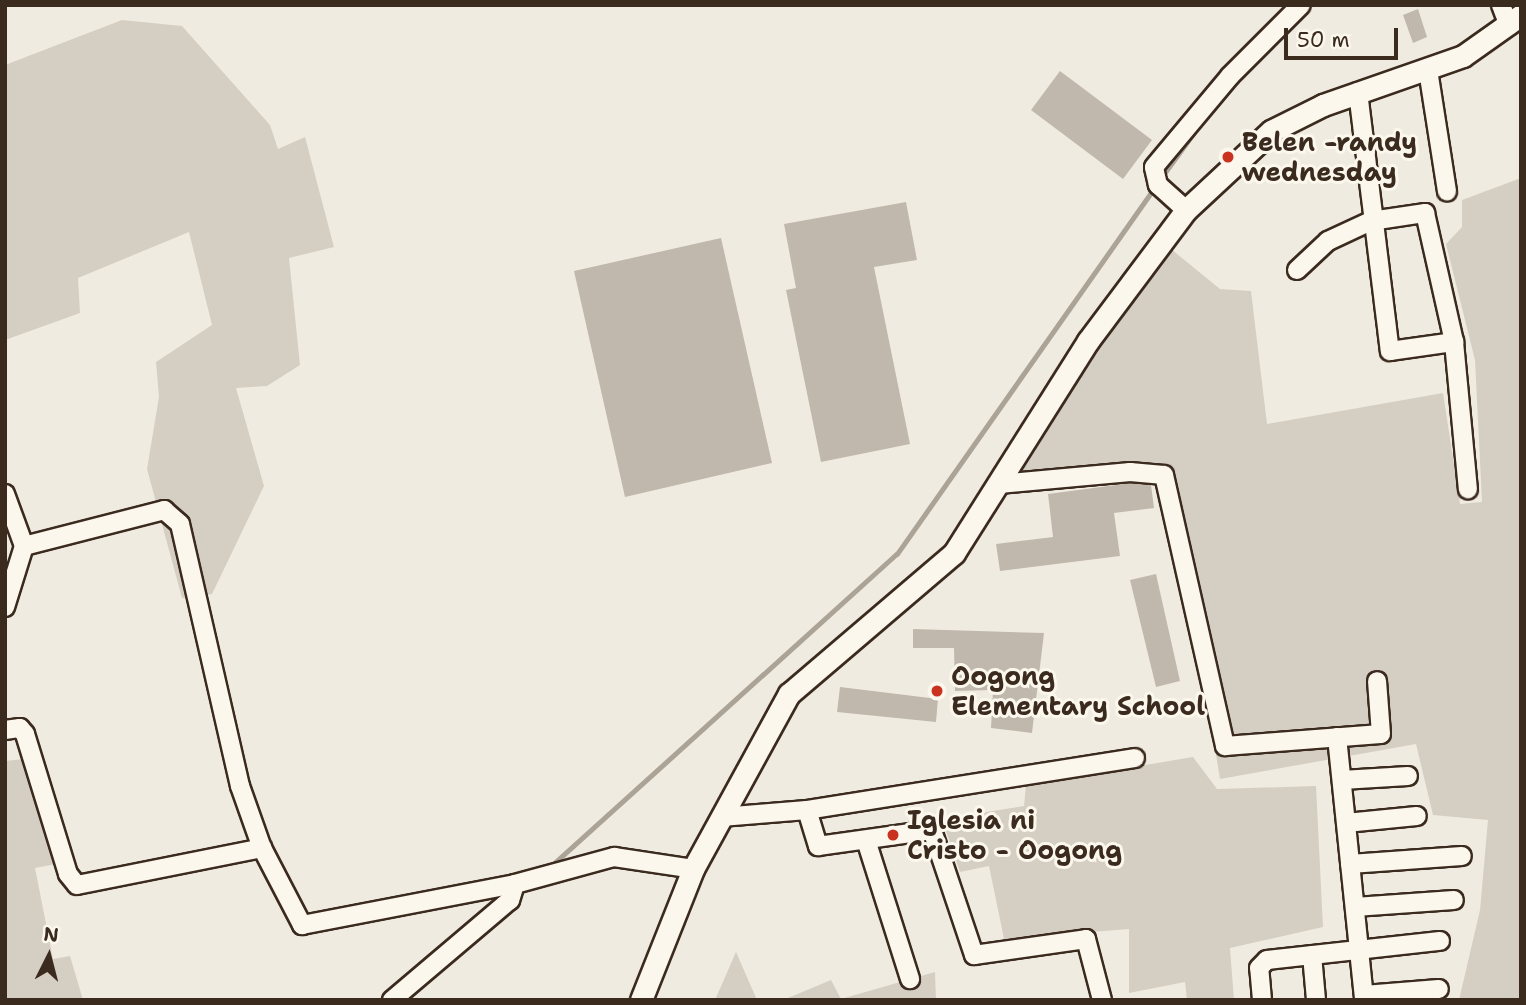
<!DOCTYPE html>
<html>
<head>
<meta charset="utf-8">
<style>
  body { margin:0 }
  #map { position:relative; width:1526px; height:1005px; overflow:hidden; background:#f0ebe0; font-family:"Shantell Sans",sans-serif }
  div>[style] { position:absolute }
  .green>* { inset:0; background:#d5cec3 }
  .stream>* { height:4.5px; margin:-2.25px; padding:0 2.25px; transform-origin:2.25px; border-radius:2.25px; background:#aca397 }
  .building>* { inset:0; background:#c0b8ad }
  .roads { filter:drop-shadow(2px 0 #3b2a1e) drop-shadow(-2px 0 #3b2a1e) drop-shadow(0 2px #3b2a1e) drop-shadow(0 -2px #3b2a1e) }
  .minor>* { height:18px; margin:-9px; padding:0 9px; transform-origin:9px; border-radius:9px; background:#fbf7ec }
  .major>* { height:21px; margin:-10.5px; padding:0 10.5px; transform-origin:10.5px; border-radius:10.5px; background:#fbf7ec }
  .dots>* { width:19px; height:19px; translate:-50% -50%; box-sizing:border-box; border:4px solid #fbf7ec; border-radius:50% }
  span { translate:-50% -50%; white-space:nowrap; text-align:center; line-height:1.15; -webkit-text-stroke:6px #fbf7ec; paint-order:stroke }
  .poi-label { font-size:26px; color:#3b2a1e; font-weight:700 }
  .left { translate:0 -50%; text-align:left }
  .frame { position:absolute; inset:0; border:7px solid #3b2a1e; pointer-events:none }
  .north { position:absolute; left:14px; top:921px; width:70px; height:70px; -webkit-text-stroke:5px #fbf7ec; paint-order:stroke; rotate:6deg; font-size:19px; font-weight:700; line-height:28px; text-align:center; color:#3b2a1e }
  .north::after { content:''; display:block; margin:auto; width:24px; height:32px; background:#3b2a1e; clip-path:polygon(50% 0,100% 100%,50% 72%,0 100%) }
  .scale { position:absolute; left:1284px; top:28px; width:114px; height:32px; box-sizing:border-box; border:4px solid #3b2a1e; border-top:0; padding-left:9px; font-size:21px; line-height:24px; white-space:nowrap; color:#3b2a1e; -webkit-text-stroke:5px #fbf7ec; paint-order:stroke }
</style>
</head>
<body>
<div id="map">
  <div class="green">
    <i style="clip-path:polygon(122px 20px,182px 26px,270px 125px,278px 149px,305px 137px,334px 247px,289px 258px,300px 365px,267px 386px,236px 388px,264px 486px,212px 594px,182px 598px,147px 469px,159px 397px,156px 362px,212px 325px,189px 232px,78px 278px,80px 313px,5px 340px,5px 65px)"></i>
    <i style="clip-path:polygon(1521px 178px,1521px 1000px,1459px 1000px,1480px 910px,1488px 820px,1433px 815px,1416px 744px,1220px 779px,1169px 464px,1021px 473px,1100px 347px,1171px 249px,1220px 289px,1251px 291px,1267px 424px,1443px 393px,1460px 504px,1482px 502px,1475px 360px,1446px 244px,1462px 227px,1462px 200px)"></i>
    <i style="clip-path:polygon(1193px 757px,1217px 789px,1316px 786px,1323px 927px,1230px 948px,1234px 1000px,1187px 1000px,1185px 982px,1129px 993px,1129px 929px,1004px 939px,989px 866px,960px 872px,942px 819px,1024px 806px,1026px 785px)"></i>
    <i style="clip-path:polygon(24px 759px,56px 864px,35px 868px,53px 959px,70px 956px,83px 1000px,5px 1000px,5px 761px)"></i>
    <i style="clip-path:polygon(736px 952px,757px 1000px,715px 1000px)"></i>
    <i style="clip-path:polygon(935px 972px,936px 1000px,783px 1000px,831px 980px,841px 999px)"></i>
  </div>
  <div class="stream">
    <i style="left:1161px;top:178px;width:54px;rotate:-54deg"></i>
    <i style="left:550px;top:867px;width:467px;rotate:-42.1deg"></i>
    <i style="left:897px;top:554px;width:447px;rotate:-54.9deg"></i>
  </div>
  <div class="building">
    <i style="clip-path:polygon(1418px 9px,1427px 37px,1413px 43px,1403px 15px)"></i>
    <i style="clip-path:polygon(1060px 71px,1152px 140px,1123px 179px,1031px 110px)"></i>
    <i style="clip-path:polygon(906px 202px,917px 260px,874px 267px,910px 444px,821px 462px,786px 290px,796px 288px,784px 224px)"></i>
    <i style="clip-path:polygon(721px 238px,772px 463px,625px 497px,574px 271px)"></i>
    <i style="clip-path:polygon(1131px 483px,1151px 485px,1154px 508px,1114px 513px,1120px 556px,1000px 571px,996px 544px,1053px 537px,1048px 494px)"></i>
    <i style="clip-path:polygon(1156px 574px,1180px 681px,1156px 687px,1130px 580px)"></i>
    <i style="clip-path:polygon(913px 629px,1044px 633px,1032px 733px,991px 728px,993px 690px,955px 691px,954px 648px,913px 648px)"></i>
    <i style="clip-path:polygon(840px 687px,938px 699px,936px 722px,837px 712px)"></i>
  </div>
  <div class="roads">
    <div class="minor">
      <i style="left:1501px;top:5px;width:22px;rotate:69deg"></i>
      <i style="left:1428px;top:70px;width:123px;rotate:81.1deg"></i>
      <i style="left:1358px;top:92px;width:261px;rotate:83deg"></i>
      <i style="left:1390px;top:351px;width:65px;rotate:-8deg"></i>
      <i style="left:1186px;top:210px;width:38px;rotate:-138deg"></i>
      <i style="left:1158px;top:185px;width:18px;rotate:-103deg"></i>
      <i style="left:1154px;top:167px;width:119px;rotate:-50.1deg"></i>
      <i style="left:1230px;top:76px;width:100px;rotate:-45deg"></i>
      <i style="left:1297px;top:270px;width:42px;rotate:-43.1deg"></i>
      <i style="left:1328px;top:241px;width:47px;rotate:-24.9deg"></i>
      <i style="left:1371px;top:221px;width:55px;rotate:-8.4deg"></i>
      <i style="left:1425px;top:213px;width:132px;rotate:77.3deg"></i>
      <i style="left:1454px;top:342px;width:148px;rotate:84.6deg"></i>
      <i style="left:999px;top:484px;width:132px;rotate:-5.2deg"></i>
      <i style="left:1130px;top:472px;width:34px;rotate:5deg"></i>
      <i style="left:1164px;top:475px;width:278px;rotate:77.3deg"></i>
      <i style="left:1225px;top:746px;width:156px;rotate:-4.4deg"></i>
      <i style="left:1381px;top:734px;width:53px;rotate:-94.3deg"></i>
      <i style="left:5px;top:494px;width:55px;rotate:69.9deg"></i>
      <i style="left:24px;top:546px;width:145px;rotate:-14.4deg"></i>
      <i style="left:164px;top:510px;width:21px;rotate:41deg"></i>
      <i style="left:180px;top:524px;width:269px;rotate:77.1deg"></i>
      <i style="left:240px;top:786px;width:66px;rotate:70.5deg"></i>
      <i style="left:262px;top:848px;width:87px;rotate:62.5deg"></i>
      <i style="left:302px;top:925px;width:217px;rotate:-10.9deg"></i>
      <i style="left:515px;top:884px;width:17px;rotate:107deg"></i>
      <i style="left:510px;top:900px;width:155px;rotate:139.7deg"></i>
      <i style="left:5px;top:607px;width:64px;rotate:-72.7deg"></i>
      <i style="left:5px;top:730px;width:15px;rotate:-8deg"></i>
      <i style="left:20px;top:728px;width:8px;rotate:50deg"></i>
      <i style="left:25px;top:734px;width:146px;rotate:72.9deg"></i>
      <i style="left:68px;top:874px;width:14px;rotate:51deg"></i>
      <i style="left:77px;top:885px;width:189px;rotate:-11.3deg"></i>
      <i style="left:1337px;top:737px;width:264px;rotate:84.1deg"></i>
      <i style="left:1342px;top:780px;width:66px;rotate:-3.5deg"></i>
      <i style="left:807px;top:810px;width:38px;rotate:73deg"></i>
      <i style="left:818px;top:846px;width:115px;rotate:-8deg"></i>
      <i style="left:932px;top:830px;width:132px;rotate:71.4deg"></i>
      <i style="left:974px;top:955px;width:113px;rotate:-8.1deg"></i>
      <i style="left:1086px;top:939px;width:63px;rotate:75.3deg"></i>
      <i style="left:721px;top:817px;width:86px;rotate:-4.7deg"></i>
      <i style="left:807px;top:810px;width:332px;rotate:-9deg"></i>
      <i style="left:1346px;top:823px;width:71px;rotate:-5.6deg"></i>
      <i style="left:866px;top:840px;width:146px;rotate:72.4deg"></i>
      <i style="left:1350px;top:864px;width:112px;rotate:-4.1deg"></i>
      <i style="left:515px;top:884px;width:103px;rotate:-15.3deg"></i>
      <i style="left:614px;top:857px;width:80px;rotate:8.6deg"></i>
      <i style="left:1355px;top:907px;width:99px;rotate:-4deg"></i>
      <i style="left:1312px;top:955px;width:45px;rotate:84.9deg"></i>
      <i style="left:1364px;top:995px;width:75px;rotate:-4.6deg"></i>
      <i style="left:1262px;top:1000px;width:32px;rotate:-95deg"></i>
      <i style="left:1259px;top:968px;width:11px;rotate:-45deg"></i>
      <i style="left:1267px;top:960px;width:174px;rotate:-6.3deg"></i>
    </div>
    <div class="major">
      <i style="left:641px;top:1000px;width:141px;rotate:-68.3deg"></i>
      <i style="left:693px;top:869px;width:200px;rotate:-61.3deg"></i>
      <i style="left:789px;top:694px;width:217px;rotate:-40.5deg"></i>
      <i style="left:954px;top:553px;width:251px;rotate:-57.7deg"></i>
      <i style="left:1088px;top:341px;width:164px;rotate:-53.2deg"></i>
      <i style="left:1186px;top:210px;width:116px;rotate:-42.9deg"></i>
      <i style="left:1271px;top:131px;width:58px;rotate:-26.6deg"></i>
      <i style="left:1323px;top:105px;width:148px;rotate:-19.3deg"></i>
      <i style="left:1463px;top:56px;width:71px;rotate:-35.3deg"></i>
    </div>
  </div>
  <div class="dots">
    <i style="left:1228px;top:157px;background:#c8321e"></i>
    <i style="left:937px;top:691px;background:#c8321e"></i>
    <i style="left:893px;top:835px;background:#c8321e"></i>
  </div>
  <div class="poi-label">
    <span class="left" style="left:1242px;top:157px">Belen -randy<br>wednesday</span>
    <span class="left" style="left:951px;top:691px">Oogong<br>Elementary School</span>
    <span class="left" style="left:907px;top:835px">Iglesia ni<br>Cristo - Oogong</span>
  </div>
  <div class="frame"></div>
  <div class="north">N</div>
  <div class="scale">50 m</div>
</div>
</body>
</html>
